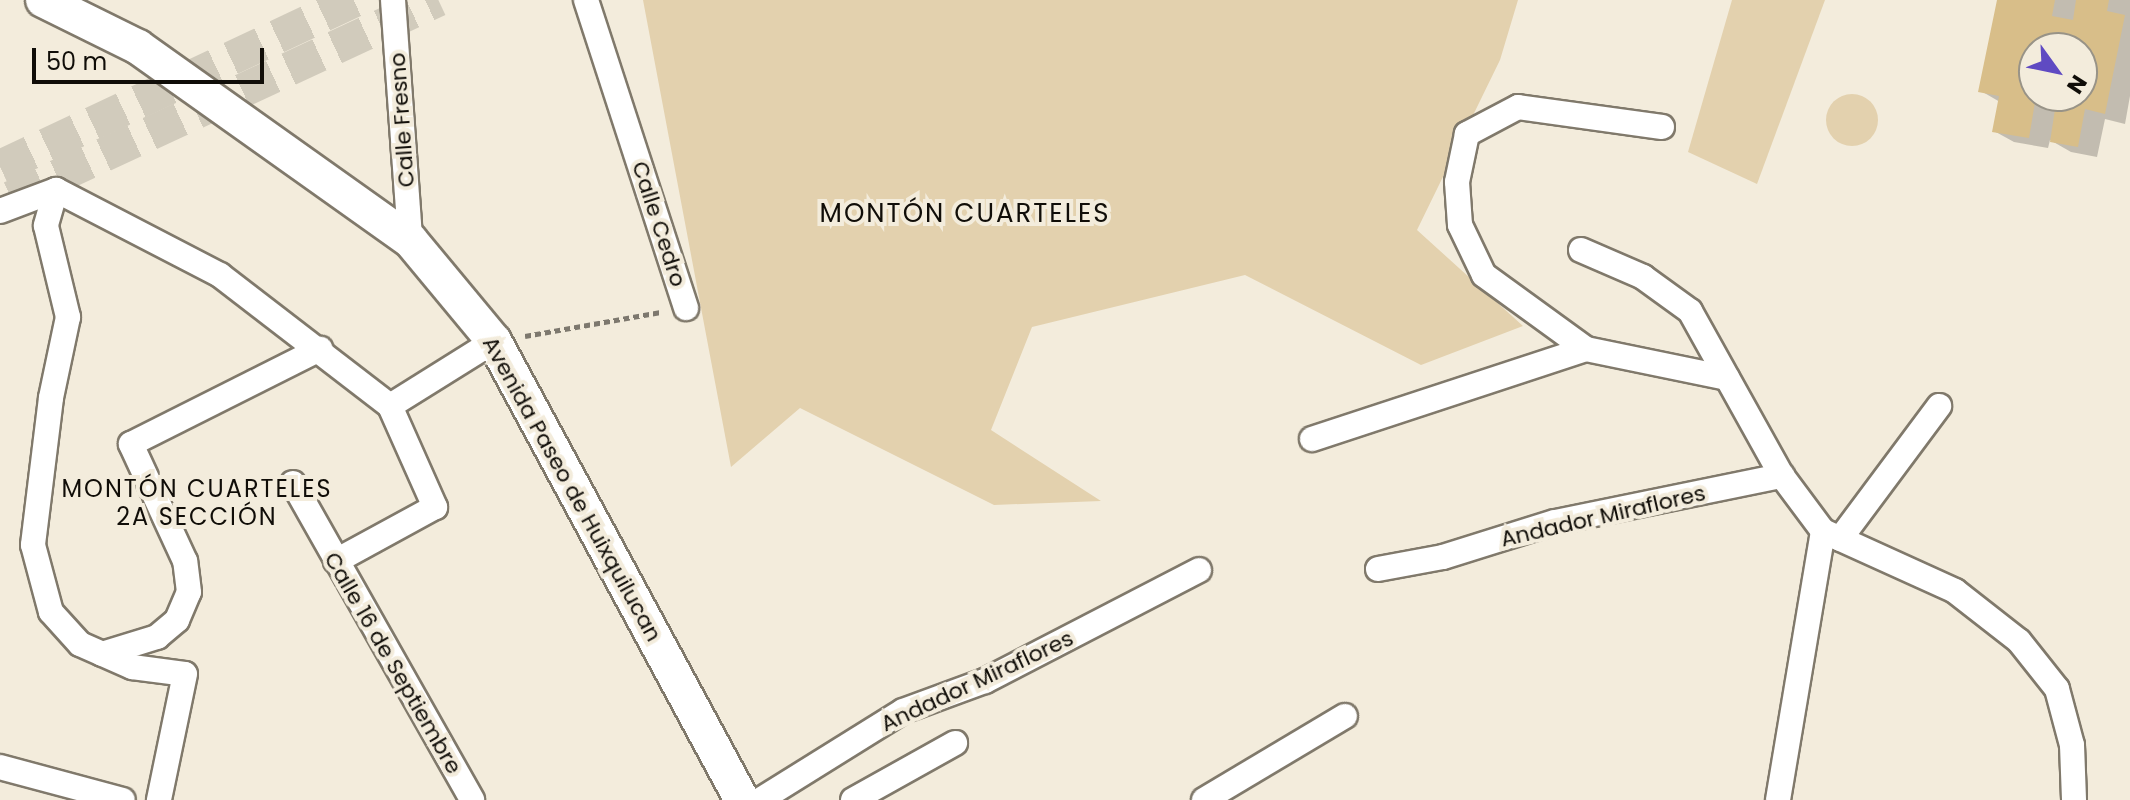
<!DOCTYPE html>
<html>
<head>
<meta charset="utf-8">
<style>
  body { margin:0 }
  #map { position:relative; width:2130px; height:800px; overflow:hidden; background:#f3ecdc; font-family:Poppins,sans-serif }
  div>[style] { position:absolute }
  .green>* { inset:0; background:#e3d1ae }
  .round { border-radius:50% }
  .shadow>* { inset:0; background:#0003 }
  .building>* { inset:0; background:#d8be89 }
  .secondary-tunnel>* { height:34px; margin-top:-17px; transform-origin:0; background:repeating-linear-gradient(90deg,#d1cbbc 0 34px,transparent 0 51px) }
  .path>* { height:5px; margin-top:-2.5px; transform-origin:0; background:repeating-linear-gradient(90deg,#7d786e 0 6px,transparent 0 10px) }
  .roads { filter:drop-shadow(2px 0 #80796b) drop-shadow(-2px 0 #80796b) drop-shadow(0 2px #80796b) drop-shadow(0 -2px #80796b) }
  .street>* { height:24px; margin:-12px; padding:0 12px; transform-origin:12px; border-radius:12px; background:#fff }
  .secondary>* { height:34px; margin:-17px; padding:0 17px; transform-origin:17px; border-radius:17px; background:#fff }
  span { translate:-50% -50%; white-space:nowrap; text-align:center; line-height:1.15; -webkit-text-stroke:8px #f3ecdc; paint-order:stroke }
  .street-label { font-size:22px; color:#100d08 }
  .neighbourhood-label { font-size:24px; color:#100d08; letter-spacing:2px }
  .quarter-label { font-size:26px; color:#100d08; letter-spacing:2px }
  .north { position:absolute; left:2018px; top:32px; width:80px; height:80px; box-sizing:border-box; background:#f3ecdc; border:2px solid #989387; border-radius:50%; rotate:123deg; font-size:22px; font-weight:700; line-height:32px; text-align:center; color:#100d08 }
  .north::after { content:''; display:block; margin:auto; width:28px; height:36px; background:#5f4ac2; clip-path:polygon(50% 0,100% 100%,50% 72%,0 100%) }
  .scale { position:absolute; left:32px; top:48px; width:232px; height:36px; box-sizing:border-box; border:4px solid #100d08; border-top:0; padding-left:10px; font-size:24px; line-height:28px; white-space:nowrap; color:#100d08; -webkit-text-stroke:6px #f3ecdc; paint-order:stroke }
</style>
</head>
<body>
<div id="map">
  <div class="green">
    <i style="clip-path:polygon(643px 0,1518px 0,1500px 60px,1417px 230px,1523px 326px,1421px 365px,1245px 275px,1032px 327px,991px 430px,1101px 501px,994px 505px,800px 408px,731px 467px)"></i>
    <i style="clip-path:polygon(1732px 0,1825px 0,1757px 184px,1688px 152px)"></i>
    <i class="round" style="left:1826px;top:94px;width:52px;height:52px"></i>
  </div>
  <div class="shadow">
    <i style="clip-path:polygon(evenodd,1999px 0,2130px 0,2130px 96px,2125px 124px,2105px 119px,2097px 157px,2071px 152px,2050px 140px,2048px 148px,2014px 142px,1994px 131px,2000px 102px,1981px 91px,1999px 0,2034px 48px,2082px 48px,2082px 96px,2034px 96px,2034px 48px)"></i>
  </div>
  <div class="building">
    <i style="clip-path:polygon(1997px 0,2055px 0,2052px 16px,2073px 20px,2076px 0,2109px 0,2107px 11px,2125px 15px,2105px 114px,2085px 109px,2078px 147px,2050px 142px,2057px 96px,2082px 96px,2082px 48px,2034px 48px,2036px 96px,2029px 138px,1992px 132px,1999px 96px,1978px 92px)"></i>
  </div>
  <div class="secondary-tunnel">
    <i style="left:0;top:167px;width:392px;rotate:-25.2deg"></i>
    <i style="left:11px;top:198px;width:471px;rotate:-24.9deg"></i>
  </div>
  <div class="path">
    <i style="left:525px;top:336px;width:138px;rotate:-10deg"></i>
  </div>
  <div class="roads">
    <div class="street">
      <i style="left:393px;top:0;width:241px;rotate:85.9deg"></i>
      <i style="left:586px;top:0;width:324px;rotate:72deg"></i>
      <i style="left:1662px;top:127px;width:145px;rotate:-172.1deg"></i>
      <i style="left:1518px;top:107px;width:58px;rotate:152.1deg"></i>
      <i style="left:1467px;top:134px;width:49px;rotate:101.8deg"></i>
      <i style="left:1457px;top:182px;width:43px;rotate:86deg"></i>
      <i style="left:1460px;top:225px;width:55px;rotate:64.4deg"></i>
      <i style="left:1484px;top:275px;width:126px;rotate:36deg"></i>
      <i style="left:1586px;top:349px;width:144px;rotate:11.6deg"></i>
      <i style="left:56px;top:190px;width:37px;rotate:106deg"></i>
      <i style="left:46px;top:226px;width:94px;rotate:76.4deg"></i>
      <i style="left:68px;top:317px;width:83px;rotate:101.9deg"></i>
      <i style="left:51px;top:398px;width:148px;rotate:97deg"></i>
      <i style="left:33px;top:545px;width:69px;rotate:75deg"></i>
      <i style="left:51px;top:612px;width:43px;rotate:47.8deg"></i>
      <i style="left:80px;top:644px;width:57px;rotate:23.9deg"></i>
      <i style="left:132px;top:667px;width:53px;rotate:7.5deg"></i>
      <i style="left:185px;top:674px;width:129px;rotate:101.7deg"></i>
      <i style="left:56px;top:190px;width:185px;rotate:27.4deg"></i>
      <i style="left:220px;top:275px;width:215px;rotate:37.6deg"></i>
      <i style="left:390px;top:406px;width:111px;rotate:66deg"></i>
      <i style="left:435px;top:507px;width:113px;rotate:151.4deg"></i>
      <i style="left:0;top:211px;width:60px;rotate:-20.6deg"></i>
      <i style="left:1581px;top:250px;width:68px;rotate:23.5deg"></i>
      <i style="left:1643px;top:277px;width:58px;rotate:35.9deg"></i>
      <i style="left:1690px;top:311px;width:189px;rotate:60.9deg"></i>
      <i style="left:1782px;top:476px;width:69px;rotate:53.3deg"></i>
      <i style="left:1823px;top:531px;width:145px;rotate:24.4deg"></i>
      <i style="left:1955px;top:591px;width:81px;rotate:38deg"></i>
      <i style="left:2019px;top:641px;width:61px;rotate:51.6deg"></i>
      <i style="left:2057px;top:689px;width:58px;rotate:75deg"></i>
      <i style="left:2072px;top:745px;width:55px;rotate:87.9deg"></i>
      <i style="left:390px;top:406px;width:123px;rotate:-32deg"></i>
      <i style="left:1312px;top:439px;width:288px;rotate:-18.2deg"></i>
      <i style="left:293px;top:483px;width:364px;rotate:60.5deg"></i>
      <i style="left:1840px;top:539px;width:166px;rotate:-53.3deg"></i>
      <i style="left:1378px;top:569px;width:66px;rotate:-10.5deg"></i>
      <i style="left:1443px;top:557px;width:117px;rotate:-17.4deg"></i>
      <i style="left:1555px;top:522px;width:232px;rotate:-11.5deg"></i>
      <i style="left:102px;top:654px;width:58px;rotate:-17.2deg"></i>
      <i style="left:157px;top:637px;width:26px;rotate:-40deg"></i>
      <i style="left:177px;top:620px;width:30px;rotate:-67deg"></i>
      <i style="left:189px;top:592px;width:31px;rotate:-97deg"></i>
      <i style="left:185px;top:561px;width:129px;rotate:-114.8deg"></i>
      <i style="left:131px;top:444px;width:212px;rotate:-26.7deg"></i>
      <i style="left:0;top:767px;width:127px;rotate:15deg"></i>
      <i style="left:760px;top:800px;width:168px;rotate:-31.9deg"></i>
      <i style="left:903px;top:711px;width:87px;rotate:-20.1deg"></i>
      <i style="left:985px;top:681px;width:241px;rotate:-27.4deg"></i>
      <i style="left:853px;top:800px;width:117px;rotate:-29.2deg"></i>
      <i style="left:1204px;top:800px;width:164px;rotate:-30.8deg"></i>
      <i style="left:1778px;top:800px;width:273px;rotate:-80.5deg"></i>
    </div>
    <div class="secondary">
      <i style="left:43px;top:0;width:106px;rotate:26.3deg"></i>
      <i style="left:138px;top:47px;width:334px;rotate:35.4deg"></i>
      <i style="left:410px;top:240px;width:131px;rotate:50.3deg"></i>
      <i style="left:494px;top:341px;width:522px;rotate:61.62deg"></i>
    </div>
  </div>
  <div class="street-label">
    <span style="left:402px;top:120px;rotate:-94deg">Calle Fresno</span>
    <span style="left:659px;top:224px;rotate:72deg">Calle Cedro</span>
    <span style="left:572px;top:489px;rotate:61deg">Avenida Paseo de Huixquilucan</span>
    <span style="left:1603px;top:516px;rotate:-13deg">Andador Miraflores</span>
    <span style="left:393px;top:663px;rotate:60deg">Calle 16 de Septiembre</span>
    <span style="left:977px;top:681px;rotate:-25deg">Andador Miraflores</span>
  </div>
  <div class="neighbourhood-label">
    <span style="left:197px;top:503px">MONTÓN CUARTELES<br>2A SECCIÓN</span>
  </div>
  <div class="quarter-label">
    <span style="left:965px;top:214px">MONTÓN CUARTELES</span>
  </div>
  <div class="north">N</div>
  <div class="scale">50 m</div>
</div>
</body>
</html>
